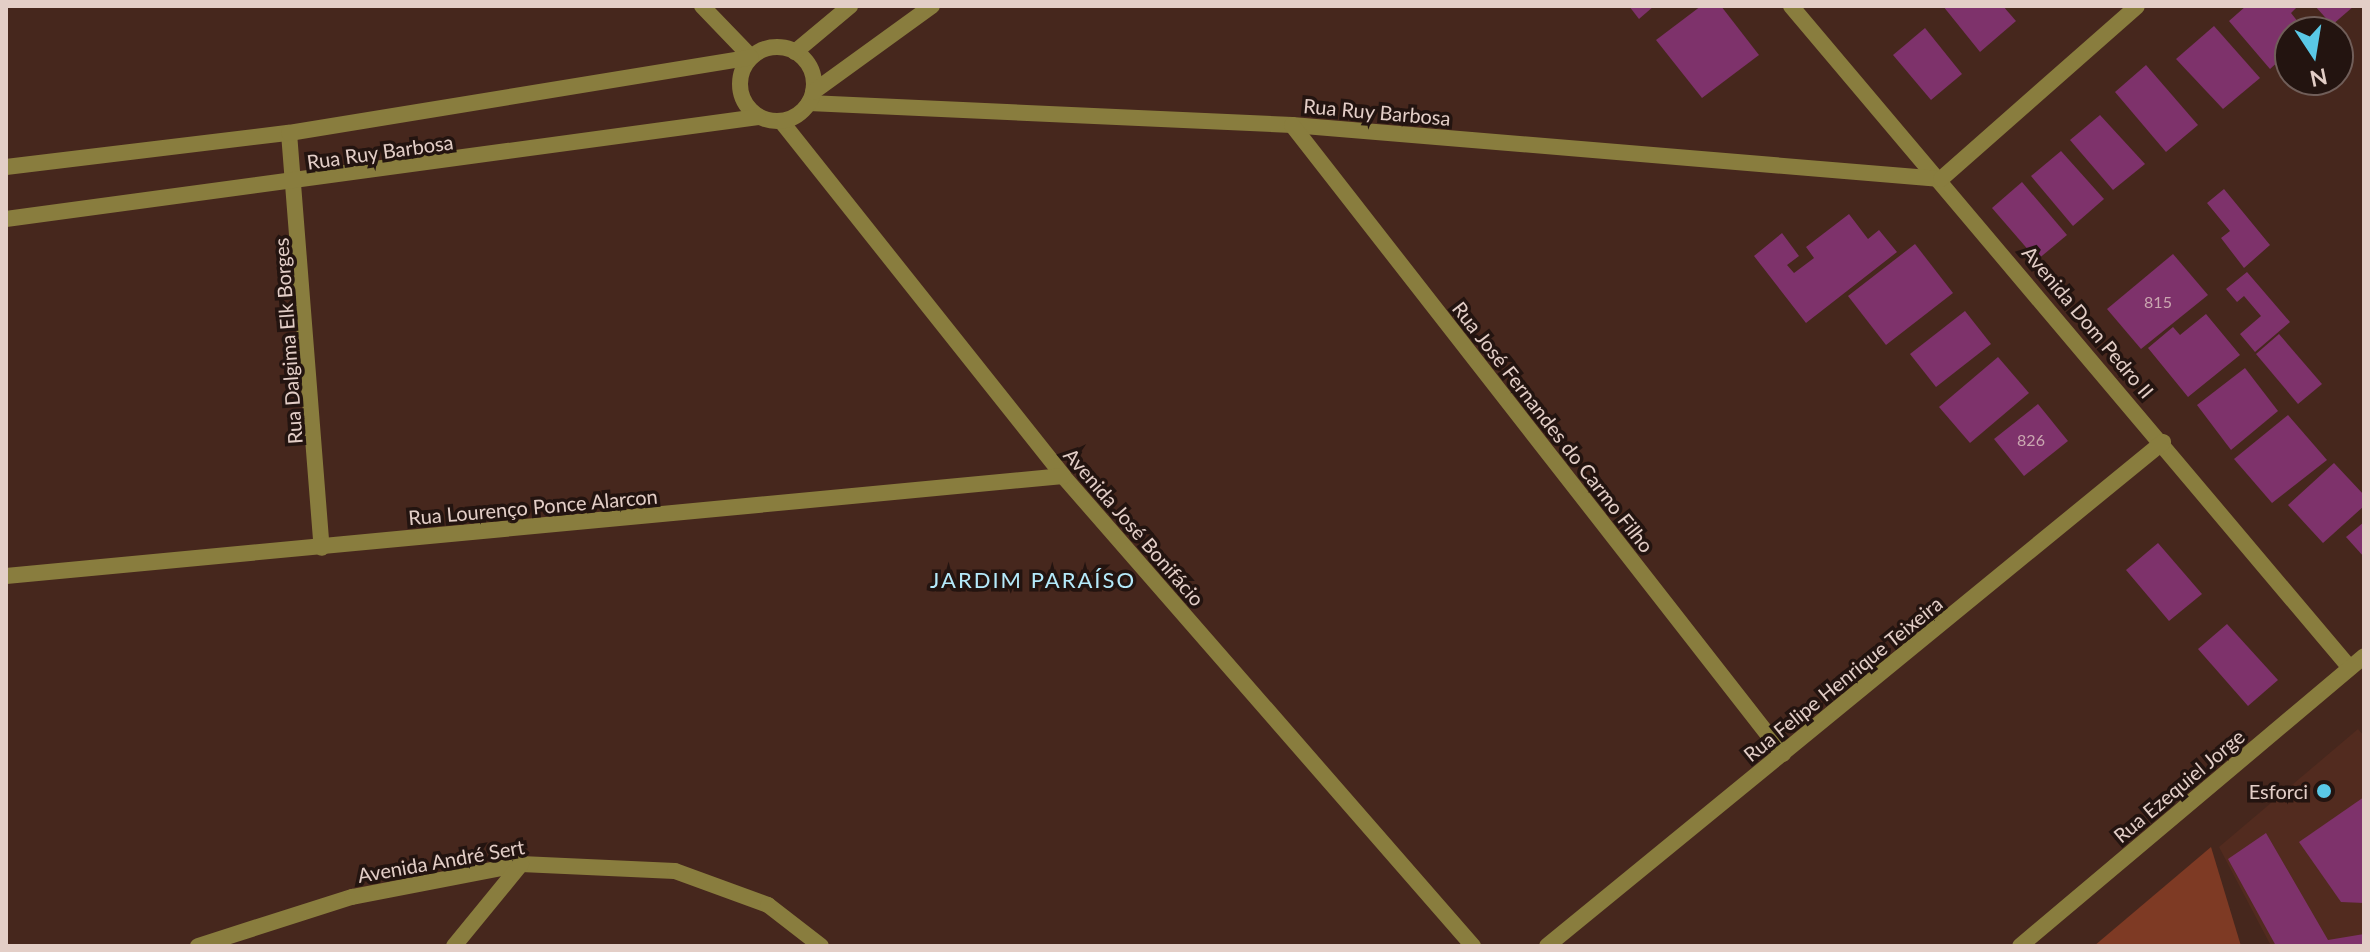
<!DOCTYPE html>
<html>
<head>
<meta charset="utf-8">
<style>
  body { margin:0 }
  #map { position:relative; width:2370px; height:952px; overflow:hidden; background:#46271d; font-family:Lato,sans-serif }
  div>[style] { position:absolute }
  .built>* { inset:0; background:#522b1f }
  .green>* { inset:0; background:#7e3a24 }
  .building>* { inset:0; background:#7e326b }
  .minor>* { height:16px; margin:-8px; padding:0 8px; transform-origin:8px; border-radius:8px; background:#897d3e }
  .tertiary>* { height:16px; margin:-8px; padding:0 8px; transform-origin:8px; border-radius:8px; background:#897d3e }
  .tertiary>.ring { margin:-8px; padding:0; box-sizing:content-box; background:none; border:16px solid #897d3e; border-radius:50% }
  .dots>* { width:22px; height:22px; translate:-50% -50%; box-sizing:border-box; border:4px solid #231410; border-radius:50% }
  span { translate:-50% -50%; white-space:nowrap; text-align:center; line-height:1.15; -webkit-text-stroke:7px #231410; paint-order:stroke }
  .number-label { font-size:16px; color:#caa7b0 }
  .number-label span { -webkit-text-stroke-width:0 }
  .street-label { font-size:20px; color:#e3cec7 }
  .poi-label { font-size:20px; color:#e3cec7 }
  .right { translate:-100% -50%; text-align:right }
  .neighbourhood-label { font-size:22px; color:#b4eafb; letter-spacing:2px }
  .frame { position:absolute; inset:0; border:8px solid #e3cec7; pointer-events:none }
  .north { position:absolute; left:2274px; top:16px; width:80px; height:80px; box-sizing:border-box; background:#231410; border:2px solid #705e59; border-radius:50%; rotate:168deg; font-size:22px; font-weight:700; line-height:32px; text-align:center; color:#e3cec7 }
  .north::after { content:''; display:block; margin:auto; width:28px; height:36px; background:#5ac8e6; clip-path:polygon(50% 0,100% 100%,50% 72%,0 100%) }
</style>
</head>
<body>
<div id="map">
  <div class="built">
    <i style="clip-path:polygon(2358px 729px,2364px 736px,2364px 946px,2271px 946px,2219px 847px)"></i>
  </div>
  <div class="green">
    <i style="clip-path:polygon(2211px 847px,2241px 946px,2094px 946px)"></i>
  </div>
  <div class="building">
    <i style="clip-path:polygon(1629px 6px,1654px 6px,1639px 19px)"></i>
    <i style="clip-path:polygon(1701px 6px,1721px 6px,1759px 55px,1702px 98px,1656px 40px)"></i>
    <i style="clip-path:polygon(1943px 6px,2003px 6px,2016px 21px,1980px 52px)"></i>
    <i style="clip-path:polygon(2246px 6px,2298px 6px,2291px 13px,2306px 32px,2290px 32px,2290px 51px,2270px 69px,2229px 21px)"></i>
    <i style="clip-path:polygon(2315px 6px,2354px 6px,2332px 25px)"></i>
    <i style="clip-path:polygon(2214px 26px,2260px 78px,2223px 109px,2176px 59px)"></i>
    <i style="clip-path:polygon(1925px 28px,1962px 74px,1931px 100px,1893px 55px)"></i>
    <i style="clip-path:polygon(2146px 65px,2198px 125px,2166px 152px,2115px 92px)"></i>
    <i style="clip-path:polygon(2100px 115px,2145px 164px,2113px 190px,2070px 140px)"></i>
    <i style="clip-path:polygon(2061px 151px,2104px 199px,2073px 226px,2031px 176px)"></i>
    <i style="clip-path:polygon(2022px 182px,2067px 235px,2037px 260px,1992px 208px)"></i>
    <i style="clip-path:polygon(2224px 189px,2270px 245px,2244px 268px,2221px 238px,2230px 231px,2207px 203px)"></i>
    <i style="clip-path:polygon(1849px 214px,1868px 239px,1879px 230px,1897px 252px,1806px 323px,1754px 256px,1782px 233px,1799px 256px,1787px 265px,1794px 273px,1814px 258px,1806px 247px)"></i>
    <i style="clip-path:polygon(1915px 244px,1953px 293px,1886px 345px,1848px 296px)"></i>
    <i style="clip-path:polygon(2173px 254px,2208px 295px,2141px 349px,2107px 309px)"></i>
    <i style="clip-path:polygon(2247px 272px,2290px 322px,2255px 352px,2240px 334px,2261px 316px,2244px 296px,2237px 302px,2226px 289px)"></i>
    <i style="clip-path:polygon(1965px 311px,1991px 344px,1936px 387px,1910px 354px)"></i>
    <i style="clip-path:polygon(2206px 314px,2240px 355px,2188px 397px,2148px 348px,2173px 327px,2180px 335px)"></i>
    <i style="clip-path:polygon(2279px 334px,2322px 384px,2298px 404px,2256px 354px)"></i>
    <i style="clip-path:polygon(1998px 357px,2029px 393px,1970px 443px,1939px 407px)"></i>
    <i style="clip-path:polygon(2245px 368px,2278px 411px,2231px 450px,2197px 405px)"></i>
    <i style="clip-path:polygon(2038px 404px,2068px 441px,2024px 476px,1994px 439px)"></i>
    <i style="clip-path:polygon(2288px 415px,2327px 460px,2272px 503px,2234px 459px)"></i>
    <i style="clip-path:polygon(2334px 463px,2364px 495px,2364px 506px,2323px 543px,2288px 505px)"></i>
    <i style="clip-path:polygon(2364px 522px,2364px 557px,2346px 537px)"></i>
    <i style="clip-path:polygon(2158px 543px,2202px 594px,2169px 621px,2126px 570px)"></i>
    <i style="clip-path:polygon(2227px 624px,2278px 680px,2248px 706px,2198px 649px)"></i>
    <i style="clip-path:polygon(2364px 797px,2364px 903px,2341px 902px,2299px 842px)"></i>
    <i style="clip-path:polygon(2266px 833px,2328px 940px,2364px 934px,2364px 946px,2276px 946px,2228px 859px)"></i>
  </div>
  <div class="minor">
    <i style="left:702px;top:6px;width:71px;rotate:46.1deg"></i>
    <i style="left:1791px;top:6px;width:866px;rotate:49.82deg"></i>
    <i style="left:809px;top:103px;width:484px;rotate:2.6deg"></i>
    <i style="left:1292px;top:125px;width:651px;rotate:4.76deg"></i>
    <i style="left:1941px;top:179px;width:261px;rotate:-41.4deg"></i>
    <i style="left:781px;top:121px;width:453px;rotate:51.5deg"></i>
    <i style="left:1063px;top:476px;width:624px;rotate:48.9deg"></i>
    <i style="left:1292px;top:125px;width:798px;rotate:52.02deg"></i>
    <i style="left:289px;top:133px;width:416px;rotate:85.5deg"></i>
    <i style="left:6px;top:576px;width:1062px;rotate:-5.4deg"></i>
    <i style="left:198px;top:946px;width:162px;rotate:-17.7deg"></i>
    <i style="left:352px;top:897px;width:172px;rotate:-11deg"></i>
    <i style="left:521px;top:864px;width:154px;rotate:2.6deg"></i>
    <i style="left:675px;top:871px;width:99px;rotate:20.1deg"></i>
    <i style="left:768px;top:905px;width:67px;rotate:37.7deg"></i>
    <i style="left:454px;top:946px;width:106px;rotate:-50.7deg"></i>
    <i style="left:1547px;top:946px;width:796px;rotate:-39.29deg"></i>
    <i style="left:2020px;top:946px;width:450px;rotate:-40.1deg"></i>
  </div>
  <div class="tertiary">
    <i class="ring" style="left:740px;top:47px;width:58px;height:58px"></i>
    <i style="left:795px;top:52px;width:72px;rotate:-39.9deg"></i>
    <i style="left:813px;top:92px;width:147px;rotate:-35.9deg"></i>
    <i style="left:6px;top:167px;width:285px;rotate:-6.9deg"></i>
    <i style="left:289px;top:133px;width:468px;rotate:-9.3deg"></i>
    <i style="left:6px;top:219px;width:759px;rotate:-7.72deg"></i>
  </div>
  <div class="dots">
    <i style="left:2324px;top:791px;background:#5ac8e6"></i>
  </div>
  <div class="number-label">
    <span style="left:2158px;top:302px">815</span>
    <span style="left:2031px;top:440px">826</span>
  </div>
  <div class="street-label">
    <span style="left:1377px;top:112px;rotate:5deg">Rua Ruy Barbosa</span>
    <span style="left:380px;top:152px;rotate:-8deg">Rua Ruy Barbosa</span>
    <span style="left:2088px;top:322px;rotate:50deg">Avenida Dom Pedro II</span>
    <span style="left:288px;top:341px;rotate:-94deg">Rua Dalgima Elk Borges</span>
    <span style="left:1553px;top:427px;rotate:52deg">Rua José Fernandes do Carmo Filho</span>
    <span style="left:533px;top:507px;rotate:-5deg">Rua Lourenço Ponce Alarcon</span>
    <span style="left:1134px;top:527px;rotate:49deg">Avenida José Bonifácio</span>
    <span style="left:1843px;top:679px;rotate:-39deg">Rua Felipe Henrique Teixeira</span>
    <span style="left:2179px;top:786px;rotate:-40deg">Rua Ezequiel Jorge</span>
    <span style="left:441px;top:861px;rotate:-10deg">Avenida André Sert</span>
  </div>
  <div class="poi-label">
    <span class="right" style="left:2308px;top:791px">Esforci</span>
  </div>
  <div class="neighbourhood-label">
    <span style="left:1033px;top:580px">JARDIM PARAÍSO</span>
  </div>
  <div class="frame"></div>
  <div class="north">N</div>
</div>
</body>
</html>
